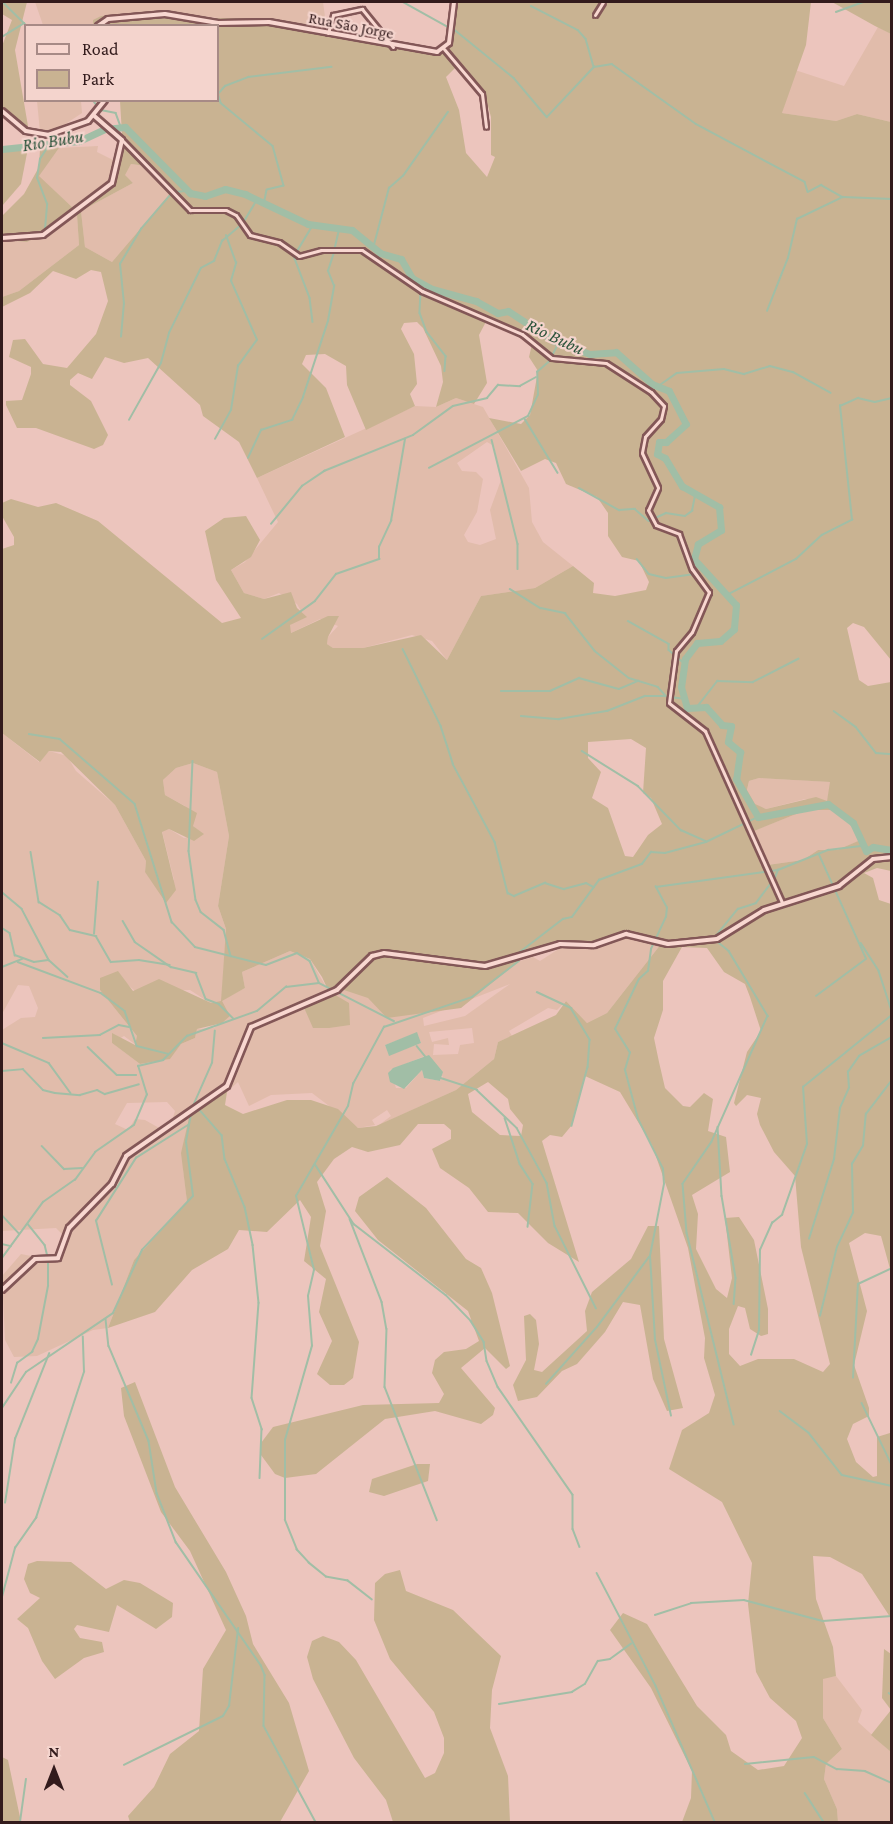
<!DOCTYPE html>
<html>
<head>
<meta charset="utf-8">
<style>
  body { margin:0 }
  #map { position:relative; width:893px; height:1824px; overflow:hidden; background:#ecc5bd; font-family:"Crimson Pro",serif }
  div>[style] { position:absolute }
  .farmland>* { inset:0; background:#e1bcab }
  .green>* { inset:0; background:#c9b392 }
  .water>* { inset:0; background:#a1bea6 }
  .stream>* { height:1.5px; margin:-0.75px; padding:0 0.75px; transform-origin:0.75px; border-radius:0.75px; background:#a1bea6 }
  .river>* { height:7px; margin:-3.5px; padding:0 3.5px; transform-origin:3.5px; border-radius:3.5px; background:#a1bea6 }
  .roads { filter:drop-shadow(2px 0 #835757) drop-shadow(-2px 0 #835757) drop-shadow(0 2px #835757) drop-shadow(0 -2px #835757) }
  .minor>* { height:3px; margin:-1.5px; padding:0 1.5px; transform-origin:1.5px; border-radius:1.5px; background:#f8d7d0 }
  .tertiary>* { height:4px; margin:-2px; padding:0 2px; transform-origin:2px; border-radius:2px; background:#f8d7d0 }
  span { translate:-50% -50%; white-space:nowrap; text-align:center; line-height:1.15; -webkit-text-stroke:4.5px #f4d4cd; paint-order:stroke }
  .street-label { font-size:16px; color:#331b1c }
  .water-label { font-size:18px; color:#2b533b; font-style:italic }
  .frame { position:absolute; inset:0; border:3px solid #331b1c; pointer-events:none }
  .legend { position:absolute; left:24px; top:24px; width:195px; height:78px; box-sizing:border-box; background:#f4d4cd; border:2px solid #a78a86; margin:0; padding:8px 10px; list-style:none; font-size:18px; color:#331b1c }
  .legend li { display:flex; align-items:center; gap:12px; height:30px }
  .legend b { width:30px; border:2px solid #a78a86 }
  .north { position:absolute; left:24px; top:1740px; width:60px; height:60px; -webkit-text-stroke:4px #f4d4cd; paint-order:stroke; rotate:0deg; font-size:16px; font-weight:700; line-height:24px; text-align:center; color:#331b1c }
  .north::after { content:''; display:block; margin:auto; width:21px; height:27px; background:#331b1c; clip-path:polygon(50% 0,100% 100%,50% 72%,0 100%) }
</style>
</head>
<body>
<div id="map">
  <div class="farmland">
    <i style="clip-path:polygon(35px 2px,323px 2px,327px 31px,161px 11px,101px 16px,93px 25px,43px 25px)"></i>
    <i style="clip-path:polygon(878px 27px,891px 34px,891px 122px,857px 114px,836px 121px,782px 113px,795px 70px,844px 86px)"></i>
    <i style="clip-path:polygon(37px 101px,81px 101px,82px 113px,55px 131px,40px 132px)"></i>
    <i style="clip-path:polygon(98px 146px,97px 152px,121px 164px,118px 176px,72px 207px,38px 176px,59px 148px)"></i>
    <i style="clip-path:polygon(131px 164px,146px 166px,170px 194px,112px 262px,85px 247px,81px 211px,133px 183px,124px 175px)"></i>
    <i style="clip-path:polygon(77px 214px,79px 245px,19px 291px,2px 297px,2px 240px,27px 242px)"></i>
    <i style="clip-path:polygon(evenodd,456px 398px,483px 407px,529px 488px,532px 522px,543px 542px,573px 566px,535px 588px,481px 596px,447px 660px,432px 641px,412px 635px,363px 648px,333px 648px,327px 644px,328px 637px,338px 626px,320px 619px,291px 633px,287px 629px,301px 611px,297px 604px,279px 593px,264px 599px,244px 593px,231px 570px,245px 562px,278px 522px,257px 478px,415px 406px,436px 407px,456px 398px,487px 442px,494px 446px,501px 480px,490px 510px,496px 539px,480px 545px,468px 542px,464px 535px,477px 512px,483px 479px,476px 472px,462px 471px,457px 463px,487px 442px)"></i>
    <i style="clip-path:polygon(evenodd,2px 733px,39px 762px,49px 751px,67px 756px,76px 771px,115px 805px,146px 861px,145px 872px,174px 880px,162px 831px,169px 829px,184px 838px,203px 834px,193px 826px,185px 806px,165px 795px,163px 780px,176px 768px,193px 763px,217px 772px,229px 836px,218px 906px,226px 929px,222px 1000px,245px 988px,242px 972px,290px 951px,310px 959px,329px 992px,498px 968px,533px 957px,540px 961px,568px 943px,586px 949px,633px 937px,661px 944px,607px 1013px,587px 1023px,566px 1001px,557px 1010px,548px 1008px,509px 1031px,512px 1036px,498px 1042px,494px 1059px,456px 1090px,379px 1125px,391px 1116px,387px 1110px,372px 1120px,375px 1125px,358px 1128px,312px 1093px,271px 1095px,249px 1106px,238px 1082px,227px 1092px,192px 1105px,183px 1168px,187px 1202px,134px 1260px,108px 1328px,93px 1330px,37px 1356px,14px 1357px,5px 1340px,2px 1276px,21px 1254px,56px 1261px,63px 1235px,56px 1228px,2px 1231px,2px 1030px,21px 1018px,35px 1017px,38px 1008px,29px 986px,18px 985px,2px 1014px,2px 733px,100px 978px,125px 982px,135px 991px,190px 990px,230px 1016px,214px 1028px,197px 1029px,195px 1038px,181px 1044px,169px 1059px,140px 1064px,112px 1043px,124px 1036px,136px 1045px,137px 1036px,100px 990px,100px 978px,2px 733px,510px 984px,465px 1016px,424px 1026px,423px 1018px,510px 984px,2px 733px,472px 1028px,474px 1043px,460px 1045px,458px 1054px,433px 1055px,434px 1044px,449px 1045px,448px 1038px,432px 1042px,429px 1032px,472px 1028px,2px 733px,417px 1033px,421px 1043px,389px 1055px,385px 1045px,417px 1033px,2px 733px,425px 1056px,443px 1077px,440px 1081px,424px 1078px,422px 1070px,406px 1088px,396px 1088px,390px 1070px,425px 1056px,2px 733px,167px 1102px,175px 1111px,171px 1124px,161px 1129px,145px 1120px,135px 1119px,128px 1130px,115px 1124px,127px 1103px,167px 1102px)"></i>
    <i style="clip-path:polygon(759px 778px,831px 782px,827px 802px,805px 799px,766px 809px,755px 805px,747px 791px,749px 781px)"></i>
    <i style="clip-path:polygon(806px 810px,832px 810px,857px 826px,864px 839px,837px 850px,818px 850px,803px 860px,760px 866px,748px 833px)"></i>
    <i style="clip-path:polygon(836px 1676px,862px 1710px,858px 1722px,891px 1752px,891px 1822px,838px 1822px,837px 1809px,824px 1779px,826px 1764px,842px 1749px,823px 1718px,823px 1678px)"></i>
  </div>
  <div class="green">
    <i style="clip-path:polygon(2px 2px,27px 2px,15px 50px,29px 132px,2px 113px,2px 46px,12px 20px,2px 14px)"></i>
    <i style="clip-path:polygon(evenodd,453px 2px,811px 2px,806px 45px,782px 113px,836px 121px,857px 114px,891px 122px,891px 660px,864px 627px,853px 623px,847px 628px,859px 680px,868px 686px,891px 682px,891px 871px,877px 868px,864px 873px,873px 878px,879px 900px,891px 904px,892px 1276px,881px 1236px,865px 1233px,849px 1243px,867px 1311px,854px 1365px,869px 1408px,869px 1416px,853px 1424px,847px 1439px,856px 1462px,873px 1477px,877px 1476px,877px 1437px,890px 1433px,891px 1436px,892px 1620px,862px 1574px,830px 1557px,813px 1556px,816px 1599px,833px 1647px,836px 1676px,823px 1679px,823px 1718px,842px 1749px,826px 1764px,824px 1779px,837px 1809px,838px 1822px,682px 1822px,691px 1798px,692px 1771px,651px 1688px,610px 1630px,623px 1613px,647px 1624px,697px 1706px,726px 1735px,731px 1751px,758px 1770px,784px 1766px,802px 1738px,796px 1721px,770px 1698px,756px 1672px,748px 1604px,752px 1563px,722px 1502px,669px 1469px,682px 1430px,709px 1413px,715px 1395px,704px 1358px,705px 1338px,688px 1248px,652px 1145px,620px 1092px,585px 1076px,572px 1125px,562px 1137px,550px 1135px,542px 1141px,579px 1262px,548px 1243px,518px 1213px,488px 1212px,469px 1188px,440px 1168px,432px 1149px,451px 1139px,451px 1130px,444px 1124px,418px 1124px,400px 1145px,368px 1152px,352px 1147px,334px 1159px,317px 1182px,326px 1211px,320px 1246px,359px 1342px,353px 1378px,344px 1385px,330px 1385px,317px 1374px,332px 1341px,319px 1312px,326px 1279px,304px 1261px,311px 1217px,300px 1200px,267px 1232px,239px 1230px,228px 1249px,192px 1270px,155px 1312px,108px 1328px,134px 1260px,187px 1202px,181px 1153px,192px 1105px,221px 1092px,227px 1092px,225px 1105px,243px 1114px,287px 1100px,311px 1100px,338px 1109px,358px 1128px,376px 1126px,456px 1090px,494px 1059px,498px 1042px,556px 1015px,566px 1001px,587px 1023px,607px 1013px,661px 944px,633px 937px,586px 949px,568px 943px,530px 952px,461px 1008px,387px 1018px,368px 998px,341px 989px,332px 993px,349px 1003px,350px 1025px,329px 1028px,313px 1028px,302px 1003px,329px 992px,322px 977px,310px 959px,290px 951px,242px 972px,245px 988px,222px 1001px,230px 1016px,222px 1023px,197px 1029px,195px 1038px,181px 1044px,170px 1059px,140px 1064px,112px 1043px,112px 1033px,135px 1045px,137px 1036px,100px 990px,100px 978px,118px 971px,133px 991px,159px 979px,211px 1003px,221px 1001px,226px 929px,218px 906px,229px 836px,217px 772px,193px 763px,176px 768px,163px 780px,165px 795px,197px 813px,193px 826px,204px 834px,194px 841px,169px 829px,162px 832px,176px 890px,166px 903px,145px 872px,146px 861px,115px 805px,61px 752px,49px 751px,40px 762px,2px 733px,2px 549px,14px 545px,14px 537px,2px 516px,2px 503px,11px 499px,38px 507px,56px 503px,98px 521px,222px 623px,241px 618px,216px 580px,205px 531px,224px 518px,246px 516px,260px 540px,251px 557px,231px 570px,244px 593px,264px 599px,291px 592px,297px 608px,307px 617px,290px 625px,291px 633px,328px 616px,339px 616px,328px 637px,327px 644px,333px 648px,363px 648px,421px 635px,447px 660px,481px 596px,535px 588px,573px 566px,594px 583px,593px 593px,615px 596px,646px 590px,649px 582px,639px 561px,622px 557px,608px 536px,608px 513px,597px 497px,566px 484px,556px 463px,545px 459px,521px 471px,489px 418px,521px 424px,530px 415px,538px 371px,529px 357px,533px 340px,489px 316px,479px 335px,487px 383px,474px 404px,456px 398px,436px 407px,443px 382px,441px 366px,423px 328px,417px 322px,404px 323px,401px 329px,414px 354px,417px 384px,410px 394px,415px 406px,366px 430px,347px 385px,346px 366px,325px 354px,306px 355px,302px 364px,326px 388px,345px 437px,257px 478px,239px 442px,203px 416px,200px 405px,148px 358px,124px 363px,105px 357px,92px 379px,78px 373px,70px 380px,70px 385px,91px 401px,108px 435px,103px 445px,94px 449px,36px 428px,17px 428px,6px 405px,6px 401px,22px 400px,31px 374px,31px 367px,9px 357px,13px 340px,25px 339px,43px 364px,67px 368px,96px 334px,108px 301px,101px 272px,91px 270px,76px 279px,53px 271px,30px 293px,2px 307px,2px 297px,19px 291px,79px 245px,77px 215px,27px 242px,2px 240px,2px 216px,24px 194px,39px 167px,40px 149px,59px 148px,39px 176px,72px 207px,118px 176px,123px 151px,120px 101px,218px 100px,218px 26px,93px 25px,93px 20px,101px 16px,161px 11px,199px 18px,246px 18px,359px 35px,414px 50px,443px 47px,453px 25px,453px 2px,456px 67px,462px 67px,484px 91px,491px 117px,491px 155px,495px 157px,487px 177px,466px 153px,459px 110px,446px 77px,456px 67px,453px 2px,131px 164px,146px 166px,170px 194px,112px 262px,85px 247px,81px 211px,133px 183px,125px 175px,131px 164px,453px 2px,631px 739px,646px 748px,643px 793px,651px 798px,662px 824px,648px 835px,633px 857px,625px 856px,608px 808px,592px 798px,601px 772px,588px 758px,588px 742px,631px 739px,453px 2px,759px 778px,830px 782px,827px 801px,816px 797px,766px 809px,755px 804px,747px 790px,749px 781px,759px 778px,453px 2px,806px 810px,831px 810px,857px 826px,863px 839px,837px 850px,818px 850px,803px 860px,761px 866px,749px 833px,806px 810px,453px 2px,682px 947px,707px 948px,724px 972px,745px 984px,750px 997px,761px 1031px,747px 1052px,734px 1103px,736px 1106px,747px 1095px,761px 1098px,757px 1114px,760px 1125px,774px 1152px,795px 1176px,801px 1247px,830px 1364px,823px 1372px,794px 1359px,758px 1359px,740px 1366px,729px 1354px,729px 1329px,738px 1306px,745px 1308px,750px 1329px,761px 1336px,768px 1334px,768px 1309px,754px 1240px,739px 1217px,725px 1218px,732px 1278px,727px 1298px,716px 1289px,696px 1249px,698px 1214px,692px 1195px,730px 1172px,726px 1137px,708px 1131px,713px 1099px,704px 1093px,690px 1107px,683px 1106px,665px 1088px,659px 1062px,654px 1038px,663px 1010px,663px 981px,682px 947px,453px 2px,488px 1082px,508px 1099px,510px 1109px,523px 1125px,521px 1136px,500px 1135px,472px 1112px,468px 1094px,488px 1082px)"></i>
    <i style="clip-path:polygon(832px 2px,891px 2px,891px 34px,875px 26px)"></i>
    <i style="clip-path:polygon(29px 143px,21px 184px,2px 206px,2px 149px)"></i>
    <i style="clip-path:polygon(387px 1177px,426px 1208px,466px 1259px,481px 1268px,492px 1293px,510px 1366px,506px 1369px,485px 1348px,461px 1368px,495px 1408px,493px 1415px,481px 1424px,435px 1411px,385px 1419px,316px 1474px,285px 1478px,275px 1474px,261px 1455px,261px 1443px,273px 1427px,363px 1405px,439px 1403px,444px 1394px,432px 1373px,435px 1360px,444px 1352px,466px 1349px,479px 1341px,468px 1311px,378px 1240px,355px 1211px,359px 1197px)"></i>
    <i style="clip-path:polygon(648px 1226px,659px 1226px,664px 1339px,683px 1408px,667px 1411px,653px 1379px,640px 1305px,623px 1302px,605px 1332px,577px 1364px,562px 1371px,537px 1397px,518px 1401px,513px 1385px,526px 1360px,524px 1316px,530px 1314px,536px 1320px,539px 1344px,534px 1370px,542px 1372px,587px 1331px,585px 1311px,592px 1292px,631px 1259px)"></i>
    <i style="clip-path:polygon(135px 1382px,175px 1487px,226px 1572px,246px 1616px,253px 1644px,289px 1703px,309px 1771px,280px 1822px,130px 1822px,128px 1816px,154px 1787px,170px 1754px,199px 1731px,203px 1669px,226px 1630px,190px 1551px,161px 1512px,124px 1416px,121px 1388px)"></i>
    <i style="clip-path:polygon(417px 1464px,430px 1464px,428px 1481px,384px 1496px,369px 1492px,372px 1479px)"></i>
    <i style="clip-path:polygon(37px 1561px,71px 1562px,106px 1589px,124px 1580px,140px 1583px,173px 1603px,172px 1617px,156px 1629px,117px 1605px,109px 1632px,77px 1625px,74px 1629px,80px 1638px,102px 1642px,104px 1652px,84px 1658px,55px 1679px,42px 1661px,28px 1628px,17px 1619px,40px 1598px,30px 1593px,24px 1579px,28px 1564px)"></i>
    <i style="clip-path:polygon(400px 1570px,406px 1591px,453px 1610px,501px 1656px,492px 1690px,490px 1728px,508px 1776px,510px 1822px,393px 1822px,386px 1800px,354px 1758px,313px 1679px,307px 1657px,312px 1641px,323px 1636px,339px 1642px,356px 1660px,425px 1778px,435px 1773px,444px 1753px,444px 1738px,434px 1712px,390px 1659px,374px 1620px,375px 1583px,385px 1574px)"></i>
    <i style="clip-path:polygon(884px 1649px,891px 1654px,891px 1710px,882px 1698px)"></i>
    <i style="clip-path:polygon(891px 1710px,892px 1752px,891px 1752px,871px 1735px)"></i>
    <i style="clip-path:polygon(2px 1757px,8px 1760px,21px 1822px,2px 1822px)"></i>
  </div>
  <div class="water">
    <i style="clip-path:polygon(417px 1032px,421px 1043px,389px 1056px,385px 1045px)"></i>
    <i style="clip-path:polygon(429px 1055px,443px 1072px,440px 1081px,424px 1078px,422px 1070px,404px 1089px,390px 1082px,388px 1073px,393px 1068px)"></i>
  </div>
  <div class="stream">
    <i style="left:3px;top:2px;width:34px;rotate:45deg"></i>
    <i style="left:403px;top:2px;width:54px;rotate:29deg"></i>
    <i style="left:531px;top:6px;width:53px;rotate:27.1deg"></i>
    <i style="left:578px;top:30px;width:12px;rotate:48deg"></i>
    <i style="left:586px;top:39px;width:29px;rotate:74deg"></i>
    <i style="left:836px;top:12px;width:30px;rotate:-20deg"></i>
    <i style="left:455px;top:30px;width:76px;rotate:39.1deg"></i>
    <i style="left:514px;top:78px;width:51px;rotate:49.8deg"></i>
    <i style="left:547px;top:117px;width:69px;rotate:-46.8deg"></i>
    <i style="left:594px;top:67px;width:18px;rotate:-9deg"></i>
    <i style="left:612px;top:64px;width:103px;rotate:35.5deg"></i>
    <i style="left:696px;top:124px;width:123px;rotate:28deg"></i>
    <i style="left:805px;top:182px;width:10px;rotate:73deg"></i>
    <i style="left:808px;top:192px;width:15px;rotate:-28deg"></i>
    <i style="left:821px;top:185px;width:25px;rotate:29deg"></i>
    <i style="left:2px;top:37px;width:26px;rotate:-32deg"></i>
    <i style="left:218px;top:93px;width:10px;rotate:73deg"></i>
    <i style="left:221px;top:103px;width:67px;rotate:39.6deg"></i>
    <i style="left:273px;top:146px;width:41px;rotate:74.6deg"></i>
    <i style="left:284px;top:186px;width:17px;rotate:167deg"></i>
    <i style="left:267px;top:190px;width:15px;rotate:101deg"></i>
    <i style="left:219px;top:93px;width:9px;rotate:-49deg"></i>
    <i style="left:225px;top:86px;width:25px;rotate:-21deg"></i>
    <i style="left:248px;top:77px;width:84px;rotate:-6.9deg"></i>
    <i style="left:93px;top:100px;width:9px;rotate:54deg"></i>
    <i style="left:101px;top:110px;width:15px;rotate:11deg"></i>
    <i style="left:116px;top:113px;width:15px;rotate:70deg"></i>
    <i style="left:174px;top:192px;width:12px;rotate:-5deg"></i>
    <i style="left:243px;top:223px;width:27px;rotate:-59deg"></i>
    <i style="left:45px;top:229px;width:25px;rotate:-85deg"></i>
    <i style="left:47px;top:204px;width:28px;rotate:-111deg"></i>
    <i style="left:37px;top:178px;width:19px;rotate:-81deg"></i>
    <i style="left:40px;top:159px;width:20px;rotate:-57deg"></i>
    <i style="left:374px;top:245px;width:59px;rotate:-75.3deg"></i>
    <i style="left:389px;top:188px;width:18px;rotate:-41deg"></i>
    <i style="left:403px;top:176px;width:78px;rotate:-54.9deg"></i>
    <i style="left:335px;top:247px;width:18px;rotate:-77deg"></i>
    <i style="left:296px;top:253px;width:33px;rotate:-59deg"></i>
    <i style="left:294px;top:256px;width:45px;rotate:69.1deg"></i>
    <i style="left:310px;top:298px;width:24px;rotate:83deg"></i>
    <i style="left:422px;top:287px;width:4px;rotate:-56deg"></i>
    <i style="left:421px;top:292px;width:21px;rotate:93deg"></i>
    <i style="left:420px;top:313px;width:20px;rotate:70deg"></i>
    <i style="left:427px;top:332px;width:31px;rotate:52deg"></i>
    <i style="left:446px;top:356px;width:15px;rotate:94deg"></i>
    <i style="left:767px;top:311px;width:57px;rotate:-68.4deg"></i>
    <i style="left:788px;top:258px;width:40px;rotate:-77deg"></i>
    <i style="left:797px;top:219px;width:51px;rotate:-25.6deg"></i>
    <i style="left:843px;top:197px;width:49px;rotate:2.3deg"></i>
    <i style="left:121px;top:337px;width:33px;rotate:-85deg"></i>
    <i style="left:124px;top:304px;width:40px;rotate:-95.7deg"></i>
    <i style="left:120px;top:264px;width:41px;rotate:-59deg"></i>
    <i style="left:141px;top:229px;width:46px;rotate:-49.4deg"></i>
    <i style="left:552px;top:356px;width:16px;rotate:-63deg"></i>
    <i style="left:657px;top:387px;width:24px;rotate:-35deg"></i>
    <i style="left:677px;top:373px;width:47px;rotate:-4.9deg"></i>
    <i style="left:724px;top:369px;width:21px;rotate:14deg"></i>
    <i style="left:744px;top:374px;width:27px;rotate:-17deg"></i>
    <i style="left:770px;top:366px;width:24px;rotate:15deg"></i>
    <i style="left:793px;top:372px;width:43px;rotate:28.9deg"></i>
    <i style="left:525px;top:419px;width:63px;rotate:58.6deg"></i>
    <i style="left:129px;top:420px;width:65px;rotate:-60.7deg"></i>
    <i style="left:161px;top:363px;width:31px;rotate:-75deg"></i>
    <i style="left:169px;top:333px;width:72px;rotate:-63.8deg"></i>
    <i style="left:201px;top:268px;width:15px;rotate:-28deg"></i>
    <i style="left:214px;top:261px;width:22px;rotate:-68deg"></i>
    <i style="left:222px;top:241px;width:23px;rotate:-40deg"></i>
    <i style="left:215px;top:439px;width:33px;rotate:-61deg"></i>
    <i style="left:231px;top:410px;width:45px;rotate:-81deg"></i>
    <i style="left:238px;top:366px;width:32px;rotate:-54deg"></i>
    <i style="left:257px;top:340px;width:64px;rotate:-113.8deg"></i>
    <i style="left:231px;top:281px;width:19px;rotate:-74deg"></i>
    <i style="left:236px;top:263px;width:29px;rotate:-110deg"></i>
    <i style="left:492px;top:440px;width:107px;rotate:76deg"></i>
    <i style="left:518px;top:544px;width:25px;rotate:90deg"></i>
    <i style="left:248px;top:458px;width:31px;rotate:-65deg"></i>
    <i style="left:261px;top:430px;width:33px;rotate:-18deg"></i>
    <i style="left:292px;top:420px;width:25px;rotate:-64deg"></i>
    <i style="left:303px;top:397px;width:80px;rotate:-71.8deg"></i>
    <i style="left:328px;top:321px;width:36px;rotate:-80deg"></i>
    <i style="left:334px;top:286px;width:16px;rotate:-112deg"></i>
    <i style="left:328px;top:271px;width:20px;rotate:-72deg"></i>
    <i style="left:429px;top:468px;width:112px;rotate:-27.7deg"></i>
    <i style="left:528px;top:416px;width:23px;rotate:-65deg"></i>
    <i style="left:538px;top:395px;width:23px;rotate:-92deg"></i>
    <i style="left:537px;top:372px;width:18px;rotate:-41deg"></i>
    <i style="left:579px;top:488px;width:46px;rotate:28.8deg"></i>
    <i style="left:619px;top:510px;width:16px;rotate:-4deg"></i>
    <i style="left:635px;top:509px;width:18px;rotate:41deg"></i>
    <i style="left:649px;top:521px;width:19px;rotate:-25deg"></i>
    <i style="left:666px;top:513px;width:19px;rotate:9deg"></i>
    <i style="left:685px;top:516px;width:9px;rotate:-36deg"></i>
    <i style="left:692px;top:511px;width:15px;rotate:-79deg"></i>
    <i style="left:271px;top:524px;width:49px;rotate:-50.8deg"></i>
    <i style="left:302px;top:486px;width:27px;rotate:-34deg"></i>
    <i style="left:324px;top:471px;width:96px;rotate:-22deg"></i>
    <i style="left:413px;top:435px;width:49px;rotate:-35.9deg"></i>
    <i style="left:453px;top:406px;width:35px;rotate:-13deg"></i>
    <i style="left:487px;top:398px;width:17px;rotate:-50deg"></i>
    <i style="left:498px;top:385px;width:22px;rotate:3deg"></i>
    <i style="left:520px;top:386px;width:18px;rotate:-29deg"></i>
    <i style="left:637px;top:559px;width:19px;rotate:51deg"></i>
    <i style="left:649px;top:574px;width:17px;rotate:13deg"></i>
    <i style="left:666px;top:578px;width:27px;rotate:-8deg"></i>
    <i style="left:693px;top:574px;width:10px;rotate:-66deg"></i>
    <i style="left:510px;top:589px;width:36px;rotate:32deg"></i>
    <i style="left:541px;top:608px;width:25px;rotate:12deg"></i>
    <i style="left:565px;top:613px;width:48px;rotate:51.7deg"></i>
    <i style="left:595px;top:651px;width:43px;rotate:38.5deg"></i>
    <i style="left:629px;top:678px;width:30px;rotate:17deg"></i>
    <i style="left:658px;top:687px;width:12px;rotate:48deg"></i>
    <i style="left:727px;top:595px;width:78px;rotate:-27.6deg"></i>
    <i style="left:796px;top:559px;width:35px;rotate:-43deg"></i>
    <i style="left:822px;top:535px;width:34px;rotate:-27deg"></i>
    <i style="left:852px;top:520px;width:115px;rotate:-96deg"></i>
    <i style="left:840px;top:406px;width:20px;rotate:-24deg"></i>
    <i style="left:858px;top:398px;width:17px;rotate:13deg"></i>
    <i style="left:875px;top:402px;width:17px;rotate:-13deg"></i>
    <i style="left:628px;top:621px;width:47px;rotate:29.3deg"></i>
    <i style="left:669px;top:644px;width:6px;rotate:90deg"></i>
    <i style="left:669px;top:650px;width:21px;rotate:41deg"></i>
    <i style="left:262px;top:639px;width:65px;rotate:-35.6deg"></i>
    <i style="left:315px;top:601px;width:34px;rotate:-52deg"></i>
    <i style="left:336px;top:574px;width:46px;rotate:-19.2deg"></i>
    <i style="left:379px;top:559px;width:12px;rotate:-90deg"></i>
    <i style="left:379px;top:547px;width:29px;rotate:-65deg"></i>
    <i style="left:391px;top:521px;width:83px;rotate:-80.3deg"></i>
    <i style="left:403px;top:649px;width:86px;rotate:63.7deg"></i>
    <i style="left:441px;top:726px;width:40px;rotate:72deg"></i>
    <i style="left:453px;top:764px;width:89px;rotate:61.7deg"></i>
    <i style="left:495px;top:842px;width:53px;rotate:75.7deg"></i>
    <i style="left:508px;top:893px;width:7px;rotate:27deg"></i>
    <i style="left:514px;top:896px;width:34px;rotate:-23deg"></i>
    <i style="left:545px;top:883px;width:20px;rotate:18deg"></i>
    <i style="left:564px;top:889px;width:23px;rotate:-15deg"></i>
    <i style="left:586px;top:883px;width:9px;rotate:27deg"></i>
    <i style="left:501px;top:691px;width:49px"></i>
    <i style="left:550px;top:691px;width:32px;rotate:-24deg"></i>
    <i style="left:579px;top:678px;width:41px;rotate:15.4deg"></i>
    <i style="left:619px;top:689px;width:21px;rotate:-23deg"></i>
    <i style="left:670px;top:697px;width:16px;rotate:7deg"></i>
    <i style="left:697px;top:707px;width:33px;rotate:-52deg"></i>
    <i style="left:717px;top:681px;width:36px;rotate:2deg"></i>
    <i style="left:753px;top:682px;width:51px;rotate:-27.1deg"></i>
    <i style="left:834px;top:711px;width:27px;rotate:36deg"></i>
    <i style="left:856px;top:727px;width:33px;rotate:52deg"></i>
    <i style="left:876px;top:753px;width:16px;rotate:4deg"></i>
    <i style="left:521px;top:716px;width:38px;rotate:5deg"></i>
    <i style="left:559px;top:719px;width:49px;rotate:-9.5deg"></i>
    <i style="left:607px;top:711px;width:41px;rotate:-21.5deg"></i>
    <i style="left:645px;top:696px;width:20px"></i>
    <i style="left:29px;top:734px;width:31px;rotate:9deg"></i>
    <i style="left:60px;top:739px;width:99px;rotate:40.9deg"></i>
    <i style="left:135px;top:804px;width:124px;rotate:72.6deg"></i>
    <i style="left:172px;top:922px;width:34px;rotate:47deg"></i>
    <i style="left:195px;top:947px;width:73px;rotate:14.2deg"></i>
    <i style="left:266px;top:965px;width:33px;rotate:-21deg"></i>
    <i style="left:297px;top:953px;width:15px;rotate:32deg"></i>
    <i style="left:310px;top:961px;width:23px;rotate:67deg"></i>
    <i style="left:582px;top:751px;width:66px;rotate:32deg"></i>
    <i style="left:638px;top:786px;width:62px;rotate:45.7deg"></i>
    <i style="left:681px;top:830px;width:27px;rotate:24deg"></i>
    <i style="left:193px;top:761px;width:90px;rotate:92.5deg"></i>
    <i style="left:189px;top:851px;width:49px;rotate:81.9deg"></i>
    <i style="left:196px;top:900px;width:13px;rotate:67deg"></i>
    <i style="left:201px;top:912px;width:29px;rotate:38deg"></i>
    <i style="left:224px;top:930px;width:27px;rotate:75deg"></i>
    <i style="left:31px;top:852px;width:51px;rotate:80.9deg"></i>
    <i style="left:39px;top:902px;width:25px;rotate:32deg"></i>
    <i style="left:60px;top:915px;width:18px;rotate:56deg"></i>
    <i style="left:70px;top:930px;width:27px;rotate:13deg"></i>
    <i style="left:96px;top:936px;width:30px;rotate:60deg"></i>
    <i style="left:111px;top:962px;width:28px;rotate:-4deg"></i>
    <i style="left:139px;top:960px;width:31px;rotate:9deg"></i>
    <i style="left:774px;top:880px;width:11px;rotate:-68deg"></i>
    <i style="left:2px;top:892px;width:26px;rotate:40deg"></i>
    <i style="left:22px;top:909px;width:58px;rotate:62.1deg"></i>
    <i style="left:49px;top:960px;width:25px;rotate:42deg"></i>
    <i style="left:123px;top:921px;width:24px;rotate:60deg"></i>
    <i style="left:135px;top:942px;width:44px;rotate:34.8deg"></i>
    <i style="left:171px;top:967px;width:26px;rotate:13deg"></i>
    <i style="left:196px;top:973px;width:28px;rotate:69deg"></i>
    <i style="left:206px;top:999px;width:14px;rotate:21deg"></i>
    <i style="left:219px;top:1004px;width:21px;rotate:45deg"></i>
    <i style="left:2px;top:928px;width:9px;rotate:32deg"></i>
    <i style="left:10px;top:933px;width:23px;rotate:77deg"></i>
    <i style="left:15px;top:955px;width:20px;rotate:20deg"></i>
    <i style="left:34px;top:962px;width:14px;rotate:-8deg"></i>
    <i style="left:94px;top:934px;width:52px;rotate:-85.6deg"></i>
    <i style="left:715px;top:937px;width:36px;rotate:-51deg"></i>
    <i style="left:738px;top:909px;width:19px;rotate:-18deg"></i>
    <i style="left:756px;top:903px;width:25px;rotate:-53deg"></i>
    <i style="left:717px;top:941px;width:16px;rotate:40deg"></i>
    <i style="left:729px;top:951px;width:76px;rotate:59deg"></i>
    <i style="left:768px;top:1016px;width:138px;rotate:114deg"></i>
    <i style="left:712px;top:1142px;width:51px;rotate:124.6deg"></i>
    <i style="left:683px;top:1184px;width:49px;rotate:85.3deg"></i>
    <i style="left:687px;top:1233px;width:197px;rotate:76.2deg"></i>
    <i style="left:861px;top:943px;width:33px;rotate:57deg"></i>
    <i style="left:879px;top:971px;width:42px;rotate:72deg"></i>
    <i style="left:516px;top:955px;width:59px;rotate:-37.5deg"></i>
    <i style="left:563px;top:919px;width:9px;rotate:-13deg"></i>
    <i style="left:572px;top:917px;width:46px;rotate:-53.9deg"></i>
    <i style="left:599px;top:880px;width:46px;rotate:-20.4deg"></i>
    <i style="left:642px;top:864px;width:15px;rotate:-53deg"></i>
    <i style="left:651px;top:852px;width:14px;rotate:4deg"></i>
    <i style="left:665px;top:853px;width:42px;rotate:-15deg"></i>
    <i style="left:706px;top:842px;width:58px;rotate:-25.7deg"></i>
    <i style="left:18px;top:962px;width:89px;rotate:20.5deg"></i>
    <i style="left:101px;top:993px;width:30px;rotate:37deg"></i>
    <i style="left:125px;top:1011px;width:37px;rotate:71deg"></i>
    <i style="left:137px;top:1046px;width:32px;rotate:14deg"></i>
    <i style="left:2px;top:967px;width:22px;rotate:-22deg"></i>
    <i style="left:337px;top:992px;width:64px;rotate:27deg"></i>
    <i style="left:537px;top:992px;width:38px;rotate:25deg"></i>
    <i style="left:571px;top:1008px;width:37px;rotate:59deg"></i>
    <i style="left:590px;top:1040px;width:27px;rotate:94deg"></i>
    <i style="left:588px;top:1067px;width:61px;rotate:105.2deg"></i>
    <i style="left:816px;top:996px;width:62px;rotate:-36.5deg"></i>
    <i style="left:866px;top:959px;width:114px;rotate:-114.3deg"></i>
    <i style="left:43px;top:1038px;width:57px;rotate:-3deg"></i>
    <i style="left:100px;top:1035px;width:21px;rotate:-28deg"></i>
    <i style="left:119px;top:1025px;width:10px;rotate:11deg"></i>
    <i style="left:2px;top:1043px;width:51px;rotate:23.1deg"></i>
    <i style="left:49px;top:1063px;width:37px;rotate:54deg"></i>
    <i style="left:417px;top:1046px;width:13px;rotate:51deg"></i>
    <i style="left:88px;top:1047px;width:40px;rotate:44deg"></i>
    <i style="left:117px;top:1075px;width:19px"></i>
    <i style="left:2px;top:1071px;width:21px;rotate:-5deg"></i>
    <i style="left:23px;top:1069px;width:29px;rotate:46deg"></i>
    <i style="left:43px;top:1090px;width:12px;rotate:14deg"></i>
    <i style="left:55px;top:1093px;width:25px;rotate:5deg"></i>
    <i style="left:80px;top:1095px;width:18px;rotate:-16deg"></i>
    <i style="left:97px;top:1090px;width:9px;rotate:27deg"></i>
    <i style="left:105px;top:1094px;width:35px;rotate:-16deg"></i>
    <i style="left:441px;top:1078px;width:38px;rotate:18deg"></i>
    <i style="left:477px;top:1090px;width:55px;rotate:43.5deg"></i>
    <i style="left:517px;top:1128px;width:63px;rotate:61.4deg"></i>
    <i style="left:547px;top:1183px;width:44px;rotate:79.5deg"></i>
    <i style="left:555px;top:1226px;width:92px;rotate:63.4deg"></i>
    <i style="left:193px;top:1106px;width:47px;rotate:-66.2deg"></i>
    <i style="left:212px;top:1063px;width:32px;rotate:-85deg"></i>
    <i style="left:199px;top:1109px;width:35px;rotate:49deg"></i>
    <i style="left:222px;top:1135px;width:24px;rotate:83deg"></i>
    <i style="left:225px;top:1159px;width:52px;rotate:67.4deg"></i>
    <i style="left:245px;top:1207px;width:39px;rotate:78deg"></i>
    <i style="left:253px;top:1245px;width:58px;rotate:84.1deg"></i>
    <i style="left:259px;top:1303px;width:95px;rotate:94.2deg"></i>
    <i style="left:252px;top:1398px;width:33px;rotate:72deg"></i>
    <i style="left:262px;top:1429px;width:49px;rotate:92.3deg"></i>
    <i style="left:505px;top:1118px;width:48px;rotate:71.9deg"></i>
    <i style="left:520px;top:1164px;width:24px;rotate:57deg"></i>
    <i style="left:533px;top:1184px;width:43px;rotate:96.6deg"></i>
    <i style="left:718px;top:1127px;width:69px;rotate:86.7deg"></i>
    <i style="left:722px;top:1196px;width:83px;rotate:80.3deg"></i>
    <i style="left:736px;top:1278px;width:26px;rotate:94deg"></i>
    <i style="left:42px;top:1146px;width:32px;rotate:46deg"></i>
    <i style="left:64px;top:1169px;width:18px;rotate:-3deg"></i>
    <i style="left:315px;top:1164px;width:72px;rotate:57deg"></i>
    <i style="left:354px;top:1224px;width:116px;rotate:37.7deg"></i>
    <i style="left:446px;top:1295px;width:36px;rotate:46deg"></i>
    <i style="left:471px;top:1321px;width:25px;rotate:58deg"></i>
    <i style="left:484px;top:1342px;width:19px;rotate:81deg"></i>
    <i style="left:487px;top:1361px;width:28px;rotate:67deg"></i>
    <i style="left:498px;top:1387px;width:131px;rotate:55.2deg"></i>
    <i style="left:573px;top:1495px;width:34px;rotate:90deg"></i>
    <i style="left:573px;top:1529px;width:19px;rotate:69deg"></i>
    <i style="left:2px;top:1215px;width:25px;rotate:47deg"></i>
    <i style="left:350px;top:1219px;width:89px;rotate:68.9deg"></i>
    <i style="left:382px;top:1302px;width:27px;rotate:80deg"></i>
    <i style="left:387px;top:1329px;width:58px;rotate:92deg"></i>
    <i style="left:385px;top:1387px;width:143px;rotate:68.6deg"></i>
    <i style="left:28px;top:1224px;width:27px;rotate:51deg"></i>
    <i style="left:45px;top:1245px;width:12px;rotate:76deg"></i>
    <i style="left:809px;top:1239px;width:84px;rotate:-72.6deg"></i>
    <i style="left:834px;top:1159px;width:51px;rotate:-83.3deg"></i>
    <i style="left:840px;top:1108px;width:22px;rotate:-66deg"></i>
    <i style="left:849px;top:1088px;width:16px;rotate:-94deg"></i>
    <i style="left:848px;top:1072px;width:19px;rotate:-55deg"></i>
    <i style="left:859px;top:1056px;width:38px;rotate:-30deg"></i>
    <i style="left:2px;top:1244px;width:9px;rotate:13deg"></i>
    <i style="left:2px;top:1258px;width:69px;rotate:-53.8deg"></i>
    <i style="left:43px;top:1202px;width:39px;rotate:-35deg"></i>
    <i style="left:75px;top:1180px;width:34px;rotate:-54deg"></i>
    <i style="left:95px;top:1152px;width:47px;rotate:-34.7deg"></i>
    <i style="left:134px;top:1125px;width:33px;rotate:-67deg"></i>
    <i style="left:147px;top:1095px;width:30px;rotate:-107deg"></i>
    <i style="left:138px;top:1066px;width:26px;rotate:-13deg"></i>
    <i style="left:163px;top:1060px;width:34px;rotate:-45deg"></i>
    <i style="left:187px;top:1036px;width:74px;rotate:-19.7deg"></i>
    <i style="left:257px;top:1011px;width:38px;rotate:-40deg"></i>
    <i style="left:286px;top:987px;width:33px;rotate:-7deg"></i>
    <i style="left:319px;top:983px;width:16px;rotate:27deg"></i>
    <i style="left:112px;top:1285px;width:66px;rotate:-104deg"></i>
    <i style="left:96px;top:1221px;width:75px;rotate:-57.6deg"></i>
    <i style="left:136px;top:1158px;width:62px;rotate:-32.4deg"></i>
    <i style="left:820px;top:1316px;width:71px;rotate:-76.2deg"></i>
    <i style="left:837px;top:1247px;width:38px;rotate:-65deg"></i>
    <i style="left:853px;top:1213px;width:49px;rotate:-91.2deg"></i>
    <i style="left:852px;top:1164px;width:21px;rotate:-59deg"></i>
    <i style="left:863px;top:1146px;width:32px;rotate:-85deg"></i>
    <i style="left:866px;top:1114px;width:43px;rotate:-52.6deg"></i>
    <i style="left:106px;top:1319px;width:27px;rotate:84deg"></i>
    <i style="left:109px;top:1346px;width:103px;rotate:67.2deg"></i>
    <i style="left:149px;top:1441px;width:53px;rotate:81.3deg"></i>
    <i style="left:157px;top:1493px;width:53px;rotate:68.8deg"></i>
    <i style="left:176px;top:1542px;width:150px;rotate:55.4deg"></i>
    <i style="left:261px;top:1665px;width:11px;rotate:68deg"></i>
    <i style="left:265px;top:1675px;width:51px;rotate:91.1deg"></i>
    <i style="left:264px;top:1726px;width:109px;rotate:61.6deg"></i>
    <i style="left:751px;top:1355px;width:26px;rotate:-72deg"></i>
    <i style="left:759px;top:1330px;width:80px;rotate:-89.3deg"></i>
    <i style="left:760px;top:1250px;width:30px;rotate:-66deg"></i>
    <i style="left:772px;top:1223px;width:13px;rotate:-39deg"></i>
    <i style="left:782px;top:1215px;width:75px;rotate:-70.6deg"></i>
    <i style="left:807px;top:1144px;width:57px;rotate:-94deg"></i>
    <i style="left:803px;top:1087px;width:114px;rotate:-39deg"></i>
    <i style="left:853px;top:1378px;width:94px;rotate:-87deg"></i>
    <i style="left:858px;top:1284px;width:38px;rotate:-25deg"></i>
    <i style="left:11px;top:1383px;width:21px;rotate:-73deg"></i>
    <i style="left:17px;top:1363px;width:19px;rotate:-36deg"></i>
    <i style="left:32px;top:1352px;width:14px;rotate:-65deg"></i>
    <i style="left:38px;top:1339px;width:54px;rotate:-79.3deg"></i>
    <i style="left:48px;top:1286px;width:25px;rotate:-90deg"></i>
    <i style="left:546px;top:1384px;width:76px;rotate:-48.2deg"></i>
    <i style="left:597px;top:1327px;width:87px;rotate:-53.4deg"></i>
    <i style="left:862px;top:1403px;width:69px;rotate:64.2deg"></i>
    <i style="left:2px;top:1408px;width:43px;rotate:-56.3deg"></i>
    <i style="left:26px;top:1372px;width:105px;rotate:-34.1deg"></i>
    <i style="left:113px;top:1313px;width:69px;rotate:-65.3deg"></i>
    <i style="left:142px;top:1250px;width:74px;rotate:-46.6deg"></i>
    <i style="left:193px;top:1196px;width:54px;rotate:-97.4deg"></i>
    <i style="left:186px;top:1142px;width:28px;rotate:-80deg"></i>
    <i style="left:780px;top:1411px;width:36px;rotate:37deg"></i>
    <i style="left:809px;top:1433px;width:53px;rotate:51.8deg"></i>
    <i style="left:842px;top:1475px;width:51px;rotate:12.4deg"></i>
    <i style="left:671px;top:1416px;width:78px;rotate:-101.9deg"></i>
    <i style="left:655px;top:1340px;width:84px;rotate:-93.4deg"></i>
    <i style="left:650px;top:1256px;width:73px;rotate:-79deg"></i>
    <i style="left:664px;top:1184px;width:15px;rotate:-94deg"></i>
    <i style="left:663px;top:1169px;width:56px;rotate:-116.6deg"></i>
    <i style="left:638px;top:1119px;width:51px;rotate:-104.9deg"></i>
    <i style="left:625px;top:1070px;width:18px;rotate:-74deg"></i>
    <i style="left:630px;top:1053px;width:28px;rotate:-122deg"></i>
    <i style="left:615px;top:1029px;width:55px;rotate:-64.4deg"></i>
    <i style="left:639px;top:979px;width:12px;rotate:-42deg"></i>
    <i style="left:648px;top:971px;width:22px;rotate:-82deg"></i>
    <i style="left:651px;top:949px;width:35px;rotate:-65deg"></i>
    <i style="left:666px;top:917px;width:9px;rotate:-84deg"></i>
    <i style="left:667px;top:908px;width:24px;rotate:-118deg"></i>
    <i style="left:656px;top:887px;width:123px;rotate:-7.9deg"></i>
    <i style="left:778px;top:870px;width:54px;rotate:-21.8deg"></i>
    <i style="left:828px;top:850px;width:35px;rotate:-7deg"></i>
    <i style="left:5px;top:1503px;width:65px;rotate:-81.1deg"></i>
    <i style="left:15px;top:1439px;width:92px;rotate:-68.2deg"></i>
    <i style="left:597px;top:1573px;width:127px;rotate:62.4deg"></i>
    <i style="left:656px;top:1686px;width:148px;rotate:66.5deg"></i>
    <i style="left:2px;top:1597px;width:51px;rotate:-75.1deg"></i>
    <i style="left:15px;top:1548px;width:37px;rotate:-55deg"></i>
    <i style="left:36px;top:1518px;width:154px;rotate:-71.8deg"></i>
    <i style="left:84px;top:1372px;width:35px;rotate:-92deg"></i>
    <i style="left:372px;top:1600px;width:31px;rotate:-142deg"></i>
    <i style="left:348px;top:1581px;width:22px;rotate:-170deg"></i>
    <i style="left:326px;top:1577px;width:22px;rotate:-141deg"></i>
    <i style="left:309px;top:1563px;width:18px;rotate:-133deg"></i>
    <i style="left:297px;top:1550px;width:32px;rotate:-112deg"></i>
    <i style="left:285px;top:1520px;width:80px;rotate:-90deg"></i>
    <i style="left:285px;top:1440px;width:98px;rotate:-74deg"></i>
    <i style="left:312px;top:1346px;width:50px;rotate:-94.6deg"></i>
    <i style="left:308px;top:1296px;width:27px;rotate:-77deg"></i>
    <i style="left:314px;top:1270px;width:76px;rotate:-103.7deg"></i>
    <i style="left:296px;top:1196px;width:104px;rotate:-60deg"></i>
    <i style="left:348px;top:1106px;width:23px;rotate:-77deg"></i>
    <i style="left:353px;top:1084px;width:65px;rotate:-61.5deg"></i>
    <i style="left:384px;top:1027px;width:93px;rotate:-18.8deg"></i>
    <i style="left:472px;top:997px;width:59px;rotate:-37.5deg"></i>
    <i style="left:655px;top:1615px;width:38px;rotate:-18deg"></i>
    <i style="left:691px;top:1603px;width:53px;rotate:-3.2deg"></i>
    <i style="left:744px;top:1600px;width:82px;rotate:14.9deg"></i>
    <i style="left:823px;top:1621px;width:69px;rotate:-4.1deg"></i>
    <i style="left:889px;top:1693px;width:4px;rotate:34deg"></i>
    <i style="left:499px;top:1704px;width:74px;rotate:-9.3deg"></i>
    <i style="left:572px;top:1692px;width:15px;rotate:-32deg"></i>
    <i style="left:585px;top:1684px;width:26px;rotate:-61deg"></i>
    <i style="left:598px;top:1661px;width:12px;rotate:-9deg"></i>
    <i style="left:610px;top:1659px;width:26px;rotate:-36deg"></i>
    <i style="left:745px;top:1764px;width:69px;rotate:-5.8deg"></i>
    <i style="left:814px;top:1757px;width:26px;rotate:28deg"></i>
    <i style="left:837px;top:1769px;width:28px;rotate:4deg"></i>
    <i style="left:865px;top:1771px;width:30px;rotate:24deg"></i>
    <i style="left:124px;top:1765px;width:110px;rotate:-26.3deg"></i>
    <i style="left:223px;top:1716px;width:12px;rotate:-59deg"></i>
    <i style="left:229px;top:1706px;width:78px;rotate:-83.3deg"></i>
    <i style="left:805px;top:1793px;width:35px;rotate:57deg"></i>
    <i style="left:20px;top:1822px;width:43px;rotate:-82.1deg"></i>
  </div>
  <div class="river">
    <i style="left:2px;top:149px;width:77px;rotate:-5.9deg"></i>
    <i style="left:79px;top:141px;width:29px;rotate:-25deg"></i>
    <i style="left:105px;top:129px;width:20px;rotate:-6deg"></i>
    <i style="left:125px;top:127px;width:93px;rotate:45.4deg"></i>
    <i style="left:190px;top:193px;width:15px;rotate:11deg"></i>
    <i style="left:205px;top:196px;width:21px;rotate:-19deg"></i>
    <i style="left:225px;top:189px;width:21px;rotate:14deg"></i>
    <i style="left:245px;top:194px;width:70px;rotate:25.5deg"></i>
    <i style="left:308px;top:224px;width:44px;rotate:7.8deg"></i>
    <i style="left:352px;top:230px;width:36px;rotate:39deg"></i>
    <i style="left:380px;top:253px;width:22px;rotate:16deg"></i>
    <i style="left:401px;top:259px;width:22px;rotate:60deg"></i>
    <i style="left:412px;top:278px;width:23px;rotate:29deg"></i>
    <i style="left:432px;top:289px;width:46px;rotate:15.3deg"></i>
    <i style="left:476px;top:301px;width:25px;rotate:29deg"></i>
    <i style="left:498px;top:313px;width:10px;rotate:-11deg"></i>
    <i style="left:508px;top:311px;width:55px;rotate:33.1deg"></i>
    <i style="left:554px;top:341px;width:38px;rotate:20deg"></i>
    <i style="left:590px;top:354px;width:26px;rotate:-4deg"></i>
    <i style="left:616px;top:352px;width:48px;rotate:41.6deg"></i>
    <i style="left:652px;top:384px;width:18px;rotate:22deg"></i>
    <i style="left:669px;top:391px;width:37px;rotate:63deg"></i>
    <i style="left:686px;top:424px;width:27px;rotate:138deg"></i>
    <i style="left:666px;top:442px;width:7px;rotate:180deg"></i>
    <i style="left:659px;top:442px;width:12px;rotate:99deg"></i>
    <i style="left:657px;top:454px;width:9px;rotate:27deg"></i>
    <i style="left:665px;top:458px;width:33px;rotate:59deg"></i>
    <i style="left:682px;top:486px;width:43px;rotate:29.6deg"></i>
    <i style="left:719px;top:507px;width:23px;rotate:85deg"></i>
    <i style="left:721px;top:530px;width:27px;rotate:149deg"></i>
    <i style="left:698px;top:544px;width:16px;rotate:105deg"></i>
    <i style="left:694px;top:559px;width:62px;rotate:47.6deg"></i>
    <i style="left:736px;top:605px;width:24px;rotate:95deg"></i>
    <i style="left:734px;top:629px;width:18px;rotate:139deg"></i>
    <i style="left:720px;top:641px;width:23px;rotate:175deg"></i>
    <i style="left:697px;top:643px;width:20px;rotate:127deg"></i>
    <i style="left:685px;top:659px;width:28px;rotate:98deg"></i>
    <i style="left:681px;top:687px;width:22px;rotate:74deg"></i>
    <i style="left:687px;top:708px;width:19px;rotate:-3deg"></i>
    <i style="left:706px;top:707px;width:24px;rotate:48deg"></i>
    <i style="left:722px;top:725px;width:9px;rotate:6deg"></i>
    <i style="left:731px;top:726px;width:16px;rotate:101deg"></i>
    <i style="left:728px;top:742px;width:16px;rotate:40deg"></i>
    <i style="left:740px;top:752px;width:27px;rotate:98deg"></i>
    <i style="left:736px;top:779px;width:44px;rotate:59.9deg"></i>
    <i style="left:758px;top:817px;width:71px;rotate:-10.5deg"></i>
    <i style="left:828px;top:804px;width:31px;rotate:37deg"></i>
    <i style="left:853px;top:823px;width:31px;rotate:65deg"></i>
    <i style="left:866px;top:851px;width:8px;rotate:-30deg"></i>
    <i style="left:873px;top:847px;width:19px;rotate:9deg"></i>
  </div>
  <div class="roads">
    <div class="minor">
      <i style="left:595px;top:15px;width:15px;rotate:-58deg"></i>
      <i style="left:328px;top:33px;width:19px;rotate:-74deg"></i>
      <i style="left:333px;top:15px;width:30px;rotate:-12deg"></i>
      <i style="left:362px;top:9px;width:49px;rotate:50.8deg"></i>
      <i style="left:444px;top:49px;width:59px;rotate:49.8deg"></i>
      <i style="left:482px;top:94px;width:33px;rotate:83deg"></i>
      <i style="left:122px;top:140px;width:98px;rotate:45.8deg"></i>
      <i style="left:190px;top:210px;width:36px"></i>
      <i style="left:226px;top:210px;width:11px;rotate:27deg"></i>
      <i style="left:236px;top:215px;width:24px;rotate:55deg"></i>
      <i style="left:250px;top:235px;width:30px;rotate:14deg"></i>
      <i style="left:279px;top:242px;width:24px;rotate:35deg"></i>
      <i style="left:299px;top:256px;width:23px;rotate:-15deg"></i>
      <i style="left:321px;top:250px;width:41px"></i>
      <i style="left:362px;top:250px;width:73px;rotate:34.3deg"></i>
      <i style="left:422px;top:291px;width:109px;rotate:23.3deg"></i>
      <i style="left:522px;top:334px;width:38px;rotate:39deg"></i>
      <i style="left:552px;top:358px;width:54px;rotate:5.3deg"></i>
      <i style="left:606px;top:363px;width:54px;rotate:32.8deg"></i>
      <i style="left:651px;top:392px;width:19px;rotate:47deg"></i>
      <i style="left:664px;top:406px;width:13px;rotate:103deg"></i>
      <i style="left:661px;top:419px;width:24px;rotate:132deg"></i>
      <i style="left:645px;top:437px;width:16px;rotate:101deg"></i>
      <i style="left:642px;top:453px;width:38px;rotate:65deg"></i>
      <i style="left:658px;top:488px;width:24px;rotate:114deg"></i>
      <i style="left:648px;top:510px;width:17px;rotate:62deg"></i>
      <i style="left:656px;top:525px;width:25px;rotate:21deg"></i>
      <i style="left:679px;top:534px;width:37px;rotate:70deg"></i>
      <i style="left:692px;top:569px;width:29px;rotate:54deg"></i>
      <i style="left:709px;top:592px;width:43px;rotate:113deg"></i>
      <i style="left:692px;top:632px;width:25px;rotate:130deg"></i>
      <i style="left:676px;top:651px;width:52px;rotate:97.7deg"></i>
      <i style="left:669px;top:703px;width:46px;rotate:37.9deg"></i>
      <i style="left:705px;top:731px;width:188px;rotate:65.8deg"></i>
    </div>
    <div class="tertiary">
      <i style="left:98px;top:26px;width:12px;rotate:-35deg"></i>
      <i style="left:108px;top:19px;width:57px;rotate:-5deg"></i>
      <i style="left:165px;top:14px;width:54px;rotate:9.6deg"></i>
      <i style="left:218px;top:23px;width:51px;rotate:-1.1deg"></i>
      <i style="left:269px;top:22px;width:171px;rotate:10.1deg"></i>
      <i style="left:437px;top:52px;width:15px;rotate:-37deg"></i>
      <i style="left:449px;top:43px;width:41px;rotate:-83deg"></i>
      <i style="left:2px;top:111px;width:31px;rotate:40deg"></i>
      <i style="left:26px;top:131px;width:22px;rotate:10deg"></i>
      <i style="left:48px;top:135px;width:42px;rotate:-19.3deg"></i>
      <i style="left:88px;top:121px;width:27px;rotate:-51deg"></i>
      <i style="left:2px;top:238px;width:41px;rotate:-4.2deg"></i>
      <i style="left:43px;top:235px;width:86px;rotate:-37deg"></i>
      <i style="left:112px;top:183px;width:44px;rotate:-76.9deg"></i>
      <i style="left:122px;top:140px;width:37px;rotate:-139deg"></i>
      <i style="left:2px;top:1290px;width:45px;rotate:-43.2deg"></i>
      <i style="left:35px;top:1259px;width:23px;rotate:-2deg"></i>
      <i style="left:58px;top:1258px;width:32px;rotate:-70deg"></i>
      <i style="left:69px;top:1228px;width:62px;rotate:-45.7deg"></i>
      <i style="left:112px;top:1184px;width:31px;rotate:-63deg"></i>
      <i style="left:126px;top:1156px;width:123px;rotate:-34.7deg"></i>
      <i style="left:227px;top:1086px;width:64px;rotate:-67.9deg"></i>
      <i style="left:251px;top:1027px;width:94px;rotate:-23.3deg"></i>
      <i style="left:337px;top:990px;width:49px;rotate:-44.2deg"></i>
      <i style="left:372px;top:956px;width:12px;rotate:-14deg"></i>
      <i style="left:384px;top:953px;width:102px;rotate:7.3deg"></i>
      <i style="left:485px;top:966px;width:78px;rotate:-16.3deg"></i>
      <i style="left:560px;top:944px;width:34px;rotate:2deg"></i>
      <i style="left:594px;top:945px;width:34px;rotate:-19deg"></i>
      <i style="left:626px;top:934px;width:43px;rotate:13.4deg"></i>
      <i style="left:668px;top:944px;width:49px;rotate:-5.8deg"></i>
      <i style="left:717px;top:939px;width:55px;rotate:-31.7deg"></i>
      <i style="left:764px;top:910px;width:79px;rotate:-17.7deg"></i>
      <i style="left:839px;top:886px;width:43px;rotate:-38.5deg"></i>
      <i style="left:873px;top:859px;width:19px;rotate:-6deg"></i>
    </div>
  </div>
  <div class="street-label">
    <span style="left:351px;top:26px;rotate:11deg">Rua São Jorge</span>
  </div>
  <div class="water-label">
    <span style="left:53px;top:141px;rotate:-9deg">Rio Bubu</span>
    <span style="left:555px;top:337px;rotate:25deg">Rio Bubu</span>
  </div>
  <div class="frame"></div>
  <ul class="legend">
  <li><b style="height:8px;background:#f8d7d0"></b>Road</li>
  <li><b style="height:16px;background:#c9b392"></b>Park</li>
  </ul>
  <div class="north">N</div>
</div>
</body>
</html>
